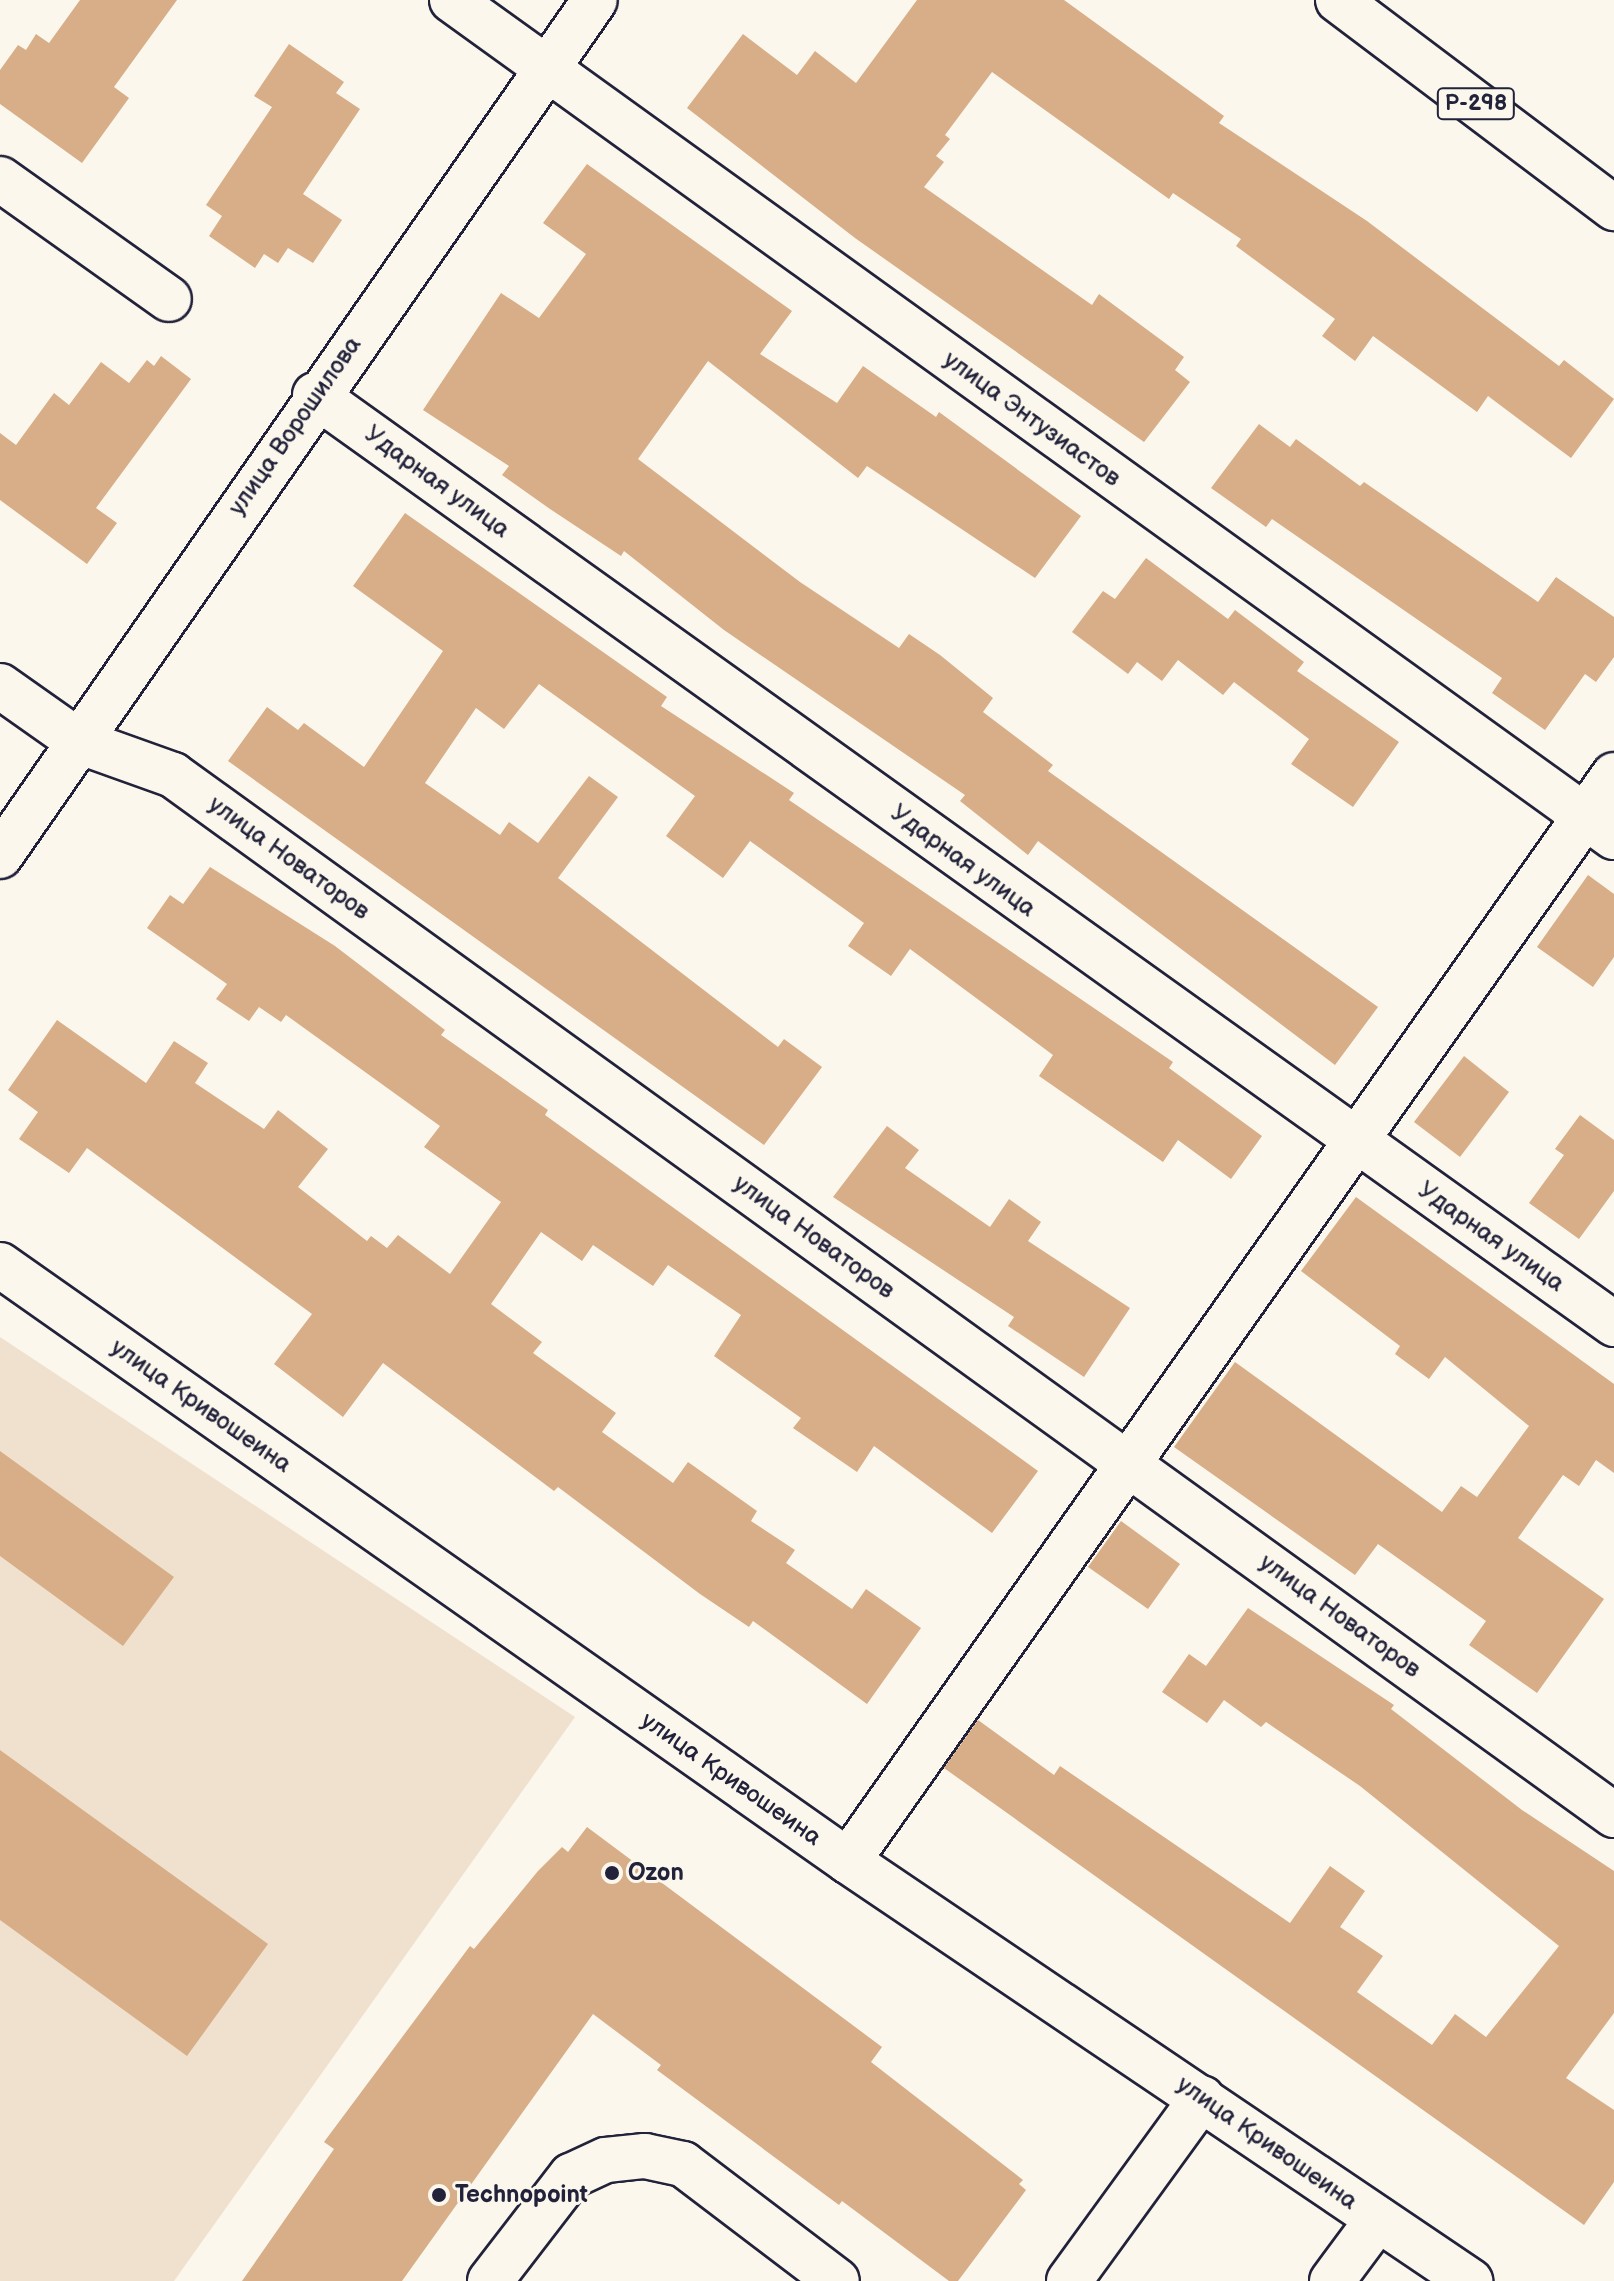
<!DOCTYPE html>
<html>
<head>
<meta charset="utf-8">
<style>
  body { margin:0 }
  #map { position:relative; width:1614px; height:2281px; overflow:hidden; background:#fbf7ec; font-family:"Balsamiq Sans",sans-serif }
  div>[style] { position:absolute }
  .built>* { inset:0; background:#f0e1ce }
  .building>* { inset:0; background:#d7ae88 }
  .roads { filter:drop-shadow(2px 0 #22223b) drop-shadow(-2px 0 #22223b) drop-shadow(0 2px #22223b) drop-shadow(0 -2px #22223b) }
  .minor>* { height:44px; margin:-22px; padding:0 22px; transform-origin:22px; border-radius:22px; background:#fbf7ec }
  .highway>* { height:44px; margin:-22px; padding:0 22px; transform-origin:22px; border-radius:22px; background:#fbf7ec }
  .dots>* { width:22px; height:22px; translate:-50% -50%; box-sizing:border-box; border:4px solid #fbf7ec; border-radius:50% }
  span { translate:-50% -50%; white-space:nowrap; text-align:center; line-height:1.15; -webkit-text-stroke:6px #fbf7ec; paint-order:stroke }
  .shield-label span { padding:2px 6px; background:#fbf7ec; border:2px solid; border-radius:6px; -webkit-text-stroke-width:0 }
  .shield-label { font-size:22px; color:#22223b; font-weight:700 }
  .street-label { font-size:24px; color:#22223b }
  .poi-label { font-size:24px; color:#22223b; font-weight:700 }
  .left { translate:0 -50%; text-align:left }
</style>
</head>
<body>
<div id="map">
  <div class="built">
    <i style="clip-path:polygon(0 1337px,575px 1717px,174px 2281px,0 2281px)"></i>
  </div>
  <div class="building">
    <i style="clip-path:polygon(80px 0,177px 0,114px 87px,129px 98px,82px 163px,0 104px,0 70px,18px 45px,26px 50px,36px 34px,49px 43px)"></i>
    <i style="clip-path:polygon(917px 0,1064px 0,1224px 116px,1219px 123px,1367px 221px,1559px 366px,1564px 360px,1614px 399px,1571px 458px,1488px 396px,1477px 412px,1373px 336px,1355px 361px,1322px 336px,1335px 319px,1236px 246px,1241px 239px,1173px 193px,1169px 199px,992px 72px,945px 135px,950px 139px,936px 156px,944px 162px,924px 187px,1092px 305px,1099px 294px,1184px 357px,1175px 370px,1190px 382px,1144px 442px,855px 238px,687px 108px,743px 34px,797px 75px,815px 51px,856px 83px)"></i>
    <i style="clip-path:polygon(289px 44px,344px 82px,336px 93px,360px 109px,303px 194px,342px 220px,313px 263px,288px 248px,278px 263px,264px 254px,255px 268px,209px 236px,222px 216px,206px 205px,272px 107px,254px 96px)"></i>
    <i style="clip-path:polygon(587px 164px,792px 311px,760px 354px,837px 403px,863px 366px,936px 417px,939px 412px,1081px 516px,1035px 578px,867px 466px,858px 478px,708px 361px,638px 459px,800px 582px,899px 648px,909px 634px,940px 655px,993px 698px,983px 712px,1053px 765px,1048px 771px,1378px 1007px,1335px 1065px,1038px 841px,1028px 855px,960px 801px,965px 795px,724px 630px,624px 551px,621px 556px,550px 509px,502px 475px,509px 466px,423px 410px,501px 293px,539px 318px,586px 254px,543px 223px)"></i>
    <i style="clip-path:polygon(161px 356px,191px 379px,96px 508px,117px 523px,87px 564px,0 500px,0 433px,16px 445px,54px 393px,69px 405px,101px 362px,129px 383px,147px 360px,154px 366px)"></i>
    <i style="clip-path:polygon(1259px 424px,1290px 447px,1296px 439px,1360px 486px,1364px 482px,1538px 602px,1556px 577px,1614px 617px,1614px 657px,1596px 682px,1585px 674px,1545px 730px,1492px 693px,1502px 678px,1272px 519px,1266px 527px,1211px 488px)"></i>
    <i style="clip-path:polygon(405px 513px,667px 697px,661px 706px,794px 793px,789px 800px,1173px 1062px,1169px 1068px,1262px 1136px,1231px 1179px,1178px 1140px,1163px 1162px,1039px 1076px,1053px 1055px,910px 949px,891px 976px,848px 946px,864px 923px,750px 841px,723px 878px,666px 836px,695px 796px,539px 684px,504px 729px,476px 708px,425px 783px,500px 835px,509px 822px,538px 843px,589px 776px,618px 797px,558px 878px,778px 1047px,784px 1039px,822px 1067px,764px 1145px,228px 761px,267px 707px,298px 730px,304px 723px,364px 767px,443px 651px,353px 586px)"></i>
    <i style="clip-path:polygon(1146px 558px,1228px 619px,1235px 610px,1304px 662px,1297px 671px,1399px 742px,1353px 807px,1291px 764px,1309px 739px,1234px 682px,1223px 695px,1178px 660px,1162px 681px,1137px 662px,1128px 674px,1072px 632px,1103px 591px,1115px 599px)"></i>
    <i style="clip-path:polygon(210px 867px,335px 946px,445px 1030px,441px 1035px,548px 1110px,545px 1115px,1038px 1471px,992px 1533px,874px 1446px,857px 1472px,793px 1428px,801px 1418px,714px 1356px,741px 1315px,668px 1265px,653px 1286px,593px 1245px,582px 1261px,541px 1232px,491px 1304px,542px 1342px,533px 1353px,616px 1413px,602px 1432px,673px 1483px,688px 1462px,757px 1511px,751px 1521px,795px 1550px,786px 1563px,852px 1609px,866px 1589px,921px 1628px,867px 1704px,753px 1621px,749px 1627px,700px 1594px,558px 1487px,554px 1491px,383px 1363px,343px 1417px,274px 1364px,312px 1314px,87px 1148px,69px 1173px,19px 1139px,38px 1112px,8px 1090px,57px 1020px,146px 1083px,174px 1041px,208px 1063px,195px 1083px,264px 1129px,278px 1110px,328px 1149px,298px 1187px,367px 1241px,371px 1236px,387px 1248px,398px 1235px,450px 1274px,501px 1202px,424px 1147px,440px 1126px,286px 1015px,281px 1022px,259px 1007px,249px 1021px,216px 999px,227px 984px,147px 928px,170px 895px,183px 904px)"></i>
    <i style="clip-path:polygon(1588px 875px,1614px 894px,1614px 957px,1593px 987px,1537px 947px)"></i>
    <i style="clip-path:polygon(1464px 1056px,1509px 1092px,1460px 1157px,1414px 1122px)"></i>
    <i style="clip-path:polygon(1580px 1115px,1614px 1140px,1614px 1191px,1579px 1239px,1529px 1203px,1564px 1155px,1555px 1149px)"></i>
    <i style="clip-path:polygon(887px 1126px,919px 1150px,905px 1168px,990px 1227px,1009px 1199px,1041px 1222px,1028px 1241px,1130px 1308px,1084px 1377px,1008px 1326px,1014px 1317px,833px 1197px)"></i>
    <i style="clip-path:polygon(1356px 1197px,1614px 1384px,1614px 1473px,1596px 1460px,1579px 1486px,1563px 1475px,1518px 1538px,1604px 1599px,1537px 1693px,1469px 1645px,1486px 1621px,1378px 1544px,1355px 1575px,1174px 1447px,1235px 1362px,1442px 1512px,1461px 1486px,1477px 1497px,1529px 1426px,1445px 1357px,1429px 1379px,1395px 1354px,1400px 1346px,1301px 1271px)"></i>
    <i style="clip-path:polygon(0 1451px,174px 1577px,123px 1646px,0 1556px)"></i>
    <i style="clip-path:polygon(1121px 1521px,1180px 1564px,1148px 1609px,1088px 1567px)"></i>
    <i style="clip-path:polygon(1248px 1608px,1394px 1705px,1391px 1709px,1522px 1810px,1614px 1871px,1614px 2013px,1566px 2078px,1614px 2110px,1614px 2182px,1584px 2225px,944px 1768px,978px 1720px,1054px 1775px,1060px 1766px,1290px 1923px,1330px 1866px,1365px 1891px,1340px 1927px,1383px 1956px,1357px 1992px,1432px 2045px,1455px 2014px,1486px 2037px,1559px 1946px,1360px 1786px,1266px 1722px,1261px 1727px,1224px 1700px,1207px 1723px,1162px 1692px,1189px 1654px,1206px 1666px)"></i>
    <i style="clip-path:polygon(0 1750px,268px 1944px,187px 2056px,0 1920px)"></i>
    <i style="clip-path:polygon(587px 1827px,882px 2047px,871px 2062px,1023px 2180px,1019px 2184px,1026px 2190px,958px 2281px,949px 2281px,842px 2201px,839px 2205px,657px 2070px,661px 2065px,593px 2014px,402px 2281px,242px 2281px,334px 2149px,324px 2142px,470px 1946px,474px 1949px,538px 1871px,562px 1847px,568px 1852px)"></i>
  </div>
  <div class="roads">
    <div class="minor">
      <i style="left:452px;top:0;width:1432px;rotate:35.77deg"></i>
      <i style="left:0;top:179px;width:207px;rotate:35.4deg"></i>
      <i style="left:315px;top:395px;width:1597px;rotate:35.57deg"></i>
      <i style="left:0;top:686px;width:95px;rotate:35.2deg"></i>
      <i style="left:78px;top:741px;width:101px;rotate:19.7deg"></i>
      <i style="left:173px;top:775px;width:1777px;rotate:35.82deg"></i>
      <i style="left:0;top:856px;width:1042px;rotate:-55.2deg"></i>
      <i style="left:0;top:1265px;width:1036px;rotate:35.1deg"></i>
      <i style="left:848px;top:1861px;width:751px;rotate:34.03deg"></i>
      <i style="left:848px;top:1861px;width:1329px;rotate:-54.8deg"></i>
      <i style="left:490px;top:2281px;width:133px;rotate:-52.4deg"></i>
      <i style="left:571px;top:2176px;width:38px;rotate:-25deg"></i>
      <i style="left:606px;top:2160px;width:39px;rotate:-6deg"></i>
      <i style="left:645px;top:2156px;width:39px;rotate:12deg"></i>
      <i style="left:683px;top:2164px;width:193px;rotate:37.2deg"></i>
      <i style="left:1069px;top:2281px;width:226px;rotate:-54deg"></i>
      <i style="left:1332px;top:2281px;width:77px;rotate:-53.4deg"></i>
    </div>
    <div class="highway">
      <i style="left:1338px;top:0;width:346px;rotate:37deg"></i>
    </div>
  </div>
  <div class="dots">
    <i style="left:612px;top:1873px;background:#22223b"></i>
    <i style="left:439px;top:2195px;background:#22223b"></i>
  </div>
  <div class="shield-label">
    <span style="left:1476px;top:104px">Р-298</span>
  </div>
  <div class="street-label">
    <span style="left:1032px;top:419px;rotate:36deg">улица Энтузиастов</span>
    <span style="left:295px;top:426px;rotate:-55deg">улица Ворошилова</span>
    <span style="left:437px;top:482px;rotate:36deg">Ударная улица</span>
    <span style="left:289px;top:858px;rotate:36deg">улица Новаторов</span>
    <span style="left:963px;top:861px;rotate:36deg">Ударная улица</span>
    <span style="left:814px;top:1237px;rotate:36deg">улица Новаторов</span>
    <span style="left:1491px;top:1237px;rotate:35deg">Ударная улица</span>
    <span style="left:201px;top:1406px;rotate:35deg">улица Кривошеина</span>
    <span style="left:1340px;top:1616px;rotate:36deg">улица Новаторов</span>
    <span style="left:731px;top:1779px;rotate:35deg">улица Кривошеина</span>
    <span style="left:1267px;top:2143px;rotate:35deg">улица Кривошеина</span>
  </div>
  <div class="poi-label">
    <span class="left" style="left:628px;top:1873px">Ozon</span>
    <span class="left" style="left:455px;top:2195px">Technopoint</span>
  </div>
</div>
</body>
</html>
